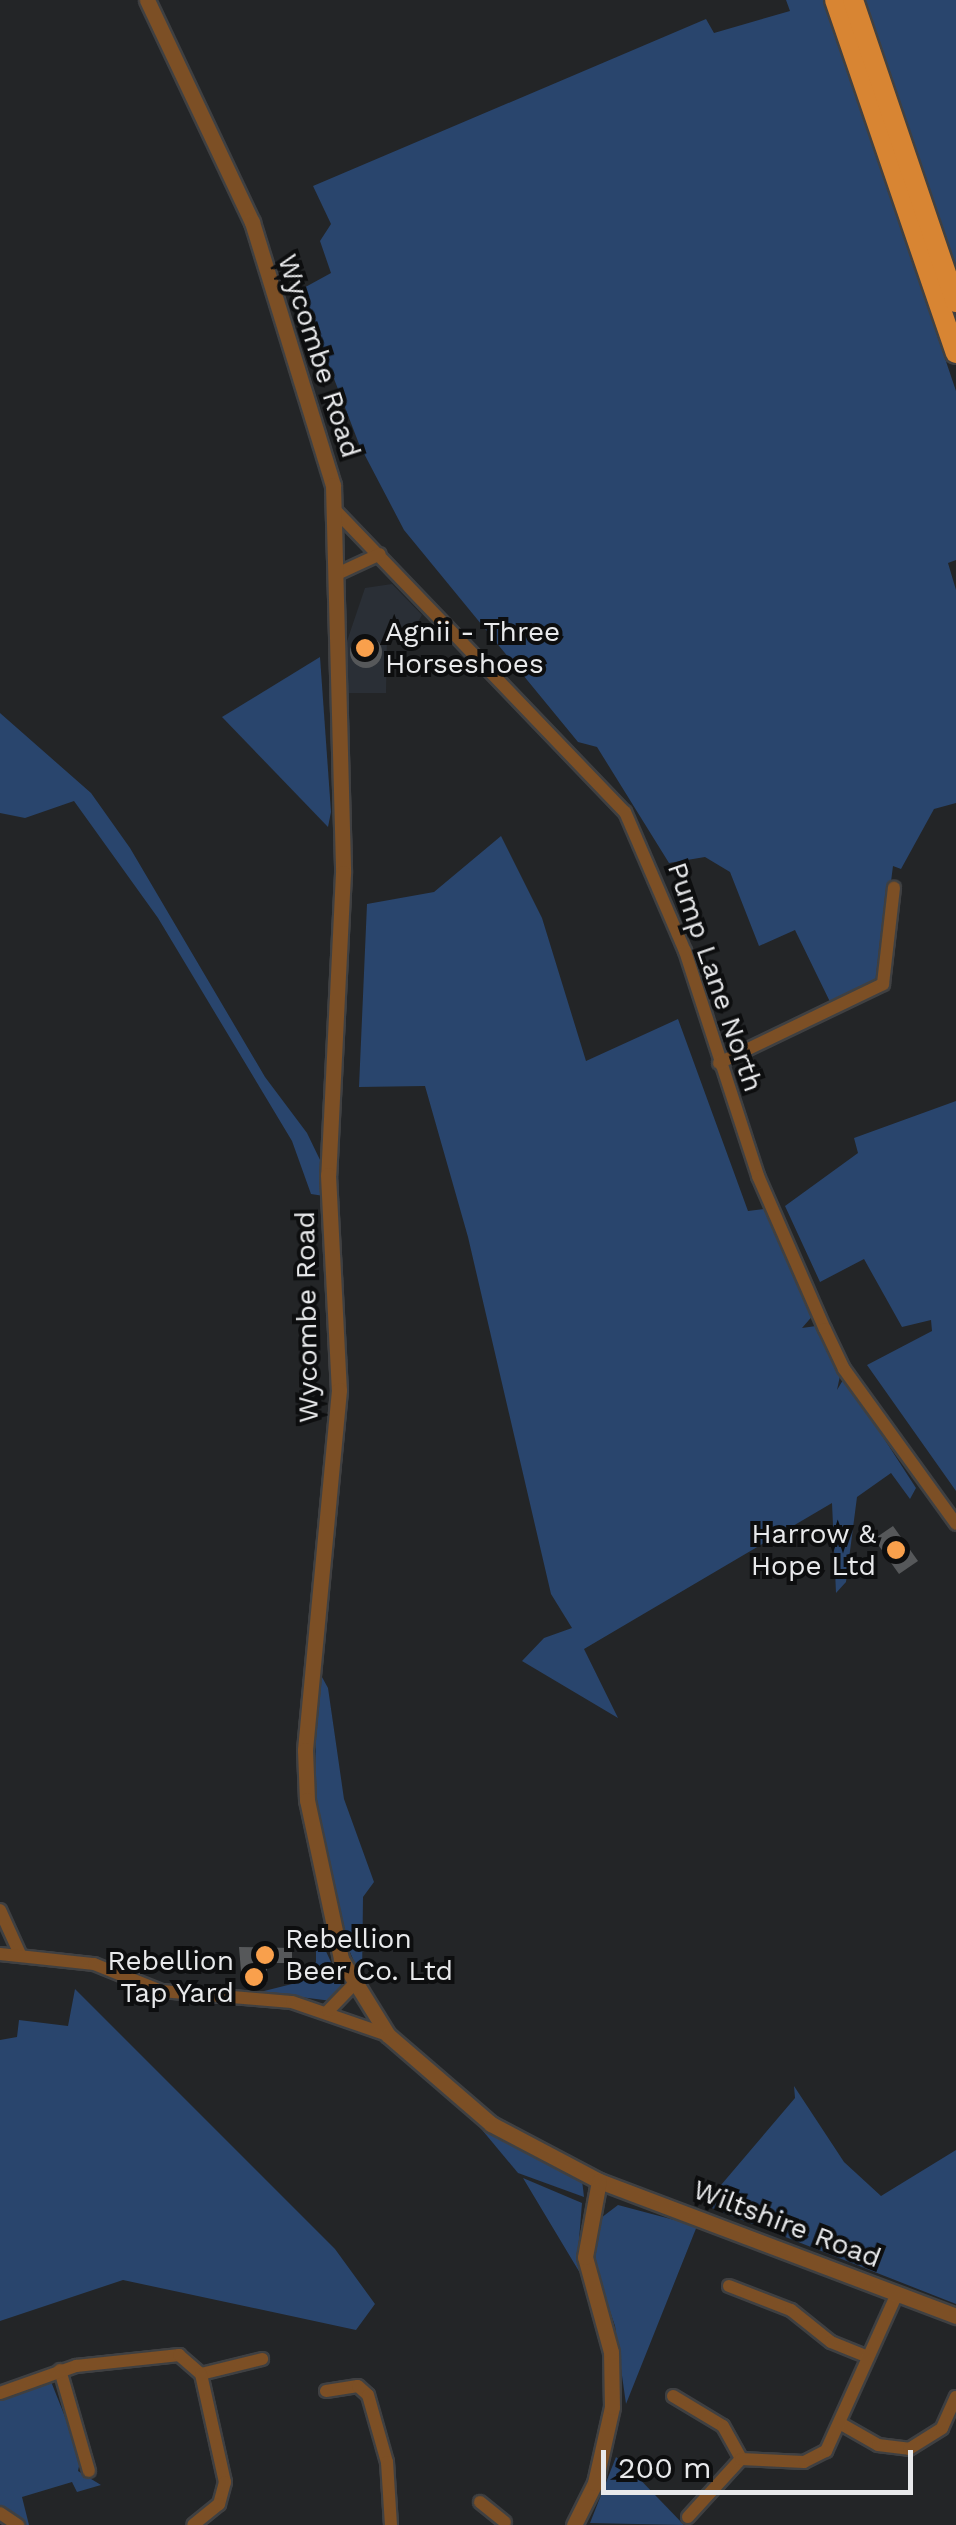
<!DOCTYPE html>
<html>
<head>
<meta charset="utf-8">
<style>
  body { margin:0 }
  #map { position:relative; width:956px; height:2525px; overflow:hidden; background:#232527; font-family:"Work Sans",sans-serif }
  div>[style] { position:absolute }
  .built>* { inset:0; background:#2a2f36 }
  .green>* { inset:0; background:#29456d }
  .building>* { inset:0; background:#56585a }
  .round { border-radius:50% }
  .roads { filter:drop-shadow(2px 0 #3f4042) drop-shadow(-2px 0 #3f4042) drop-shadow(0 2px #3f4042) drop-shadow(0 -2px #3f4042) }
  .minor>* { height:12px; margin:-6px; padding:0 6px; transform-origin:6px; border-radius:6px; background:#7c4f25 }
  .tertiary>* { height:15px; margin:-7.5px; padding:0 7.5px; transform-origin:7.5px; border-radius:7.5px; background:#7c4f25 }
  .trunk>* { height:20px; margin:-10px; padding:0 10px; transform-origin:10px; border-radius:10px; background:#d88533 }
  .dots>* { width:28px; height:28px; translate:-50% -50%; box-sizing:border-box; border:5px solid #0d0e0f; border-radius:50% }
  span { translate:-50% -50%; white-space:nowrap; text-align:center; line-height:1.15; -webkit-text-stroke:8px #0d0e0f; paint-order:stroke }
  .street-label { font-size:28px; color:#e8e9eb }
  .poi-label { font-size:28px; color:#e8e9eb }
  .left { translate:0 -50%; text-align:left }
  .right { translate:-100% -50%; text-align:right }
  .scale { position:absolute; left:601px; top:2450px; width:312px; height:45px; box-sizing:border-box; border:5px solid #e8e9eb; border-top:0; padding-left:12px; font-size:30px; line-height:35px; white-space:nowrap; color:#e8e9eb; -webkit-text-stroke:8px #0d0e0f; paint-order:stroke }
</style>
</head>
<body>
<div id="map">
  <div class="built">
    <i style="clip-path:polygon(392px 584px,422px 615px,413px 630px,387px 635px,386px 693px,344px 693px,344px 650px,365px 588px)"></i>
  </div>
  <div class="green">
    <i style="clip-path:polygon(786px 0,824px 0,956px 391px,956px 560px,948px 563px,956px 590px,956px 803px,934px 809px,901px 869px,893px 866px,878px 983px,833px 1008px,795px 930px,759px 946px,730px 872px,705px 857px,669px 863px,597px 747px,578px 742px,404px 530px,359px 444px,300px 290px,331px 273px,320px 241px,331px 224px,313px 186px,706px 19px,714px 33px,790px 11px)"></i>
    <i style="clip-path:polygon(859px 0,956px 0,956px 276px)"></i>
    <i style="clip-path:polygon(320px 657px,331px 812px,328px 827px,222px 717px)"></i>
    <i style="clip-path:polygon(0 713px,91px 793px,130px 848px,265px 1077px,307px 1133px,322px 1164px,324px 1196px,311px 1194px,292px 1141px,158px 918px,74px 801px,25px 818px,0 813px)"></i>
    <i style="clip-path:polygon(501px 836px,542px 918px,586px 1061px,678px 1019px,748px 1211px,764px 1209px,815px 1313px,802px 1328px,816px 1326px,840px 1376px,837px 1390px,843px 1380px,850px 1386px,916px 1488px,910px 1499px,891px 1473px,857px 1497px,846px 1582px,836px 1593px,832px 1503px,584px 1649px,618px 1718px,522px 1661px,544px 1638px,572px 1628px,551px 1594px,468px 1237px,425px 1086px,359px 1087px,367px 904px,434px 892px)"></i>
    <i style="clip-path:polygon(956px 1101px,956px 1491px,867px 1365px,932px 1331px,931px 1320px,902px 1327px,864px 1259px,820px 1282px,785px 1206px,858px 1153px,854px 1138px)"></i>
    <i style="clip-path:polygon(317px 1668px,328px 1688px,344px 1799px,374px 1882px,363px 1897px,362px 1980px,337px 1922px,315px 1788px)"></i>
    <i style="clip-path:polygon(324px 1947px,343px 1988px,332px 2001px,260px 1992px,300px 1982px,316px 1962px,316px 1948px)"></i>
    <i style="clip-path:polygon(75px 1989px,335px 2249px,375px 2304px,356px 2330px,123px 2280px,0 2321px,0 2040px,17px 2037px,19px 2020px,68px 2026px)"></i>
    <i style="clip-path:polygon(794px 2086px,844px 2162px,881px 2196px,956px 2150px,956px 2304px,704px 2205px,795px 2098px)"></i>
    <i style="clip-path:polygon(468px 2113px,582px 2180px,584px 2197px,518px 2173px)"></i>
    <i style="clip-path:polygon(523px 2178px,582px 2203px,578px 2252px,586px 2283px)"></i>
    <i style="clip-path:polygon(618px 2205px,697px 2226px,626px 2404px,615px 2326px,592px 2258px,593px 2224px)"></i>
    <i style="clip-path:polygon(50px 2379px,81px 2457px,78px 2471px,101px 2485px,77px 2492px,72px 2482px,22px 2497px,29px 2525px,23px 2525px,0 2506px,0 2400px)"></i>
    <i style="clip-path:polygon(616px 2457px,629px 2468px,684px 2525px,590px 2523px)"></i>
  </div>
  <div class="building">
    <i class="round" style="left:350px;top:636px;width:32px;height:32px"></i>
    <i style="clip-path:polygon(893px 1526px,918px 1561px,899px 1574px,874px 1539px)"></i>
    <i style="clip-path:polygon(239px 1947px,292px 1948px,292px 1963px,267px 1963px,267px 1983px,242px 1983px)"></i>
  </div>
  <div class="roads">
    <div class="minor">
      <i style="left:335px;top:510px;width:419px;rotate:46.2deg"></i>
      <i style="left:625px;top:812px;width:151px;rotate:66.7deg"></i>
      <i style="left:685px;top:951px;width:237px;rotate:72deg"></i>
      <i style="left:758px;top:1176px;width:167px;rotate:66.4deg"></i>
      <i style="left:825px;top:1329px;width:44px;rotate:64.6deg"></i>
      <i style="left:844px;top:1369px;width:191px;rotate:54.1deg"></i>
      <i style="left:337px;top:574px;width:47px;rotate:-24.9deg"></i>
      <i style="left:719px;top:1063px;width:182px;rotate:-25.7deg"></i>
      <i style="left:883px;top:984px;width:97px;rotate:-83.5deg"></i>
      <i style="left:0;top:1910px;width:48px;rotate:65.6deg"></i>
      <i style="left:0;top:1954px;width:95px;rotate:6.1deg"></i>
      <i style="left:94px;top:1964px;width:72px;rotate:21.9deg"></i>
      <i style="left:161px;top:1991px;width:131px;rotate:4.8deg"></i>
      <i style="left:292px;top:2002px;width:102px;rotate:19deg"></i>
      <i style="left:328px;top:2011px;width:36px;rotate:-46deg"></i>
      <i style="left:729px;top:2286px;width:66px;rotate:21.2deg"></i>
      <i style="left:791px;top:2310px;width:51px;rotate:38.7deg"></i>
      <i style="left:831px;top:2342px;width:40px;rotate:22deg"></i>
      <i style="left:60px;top:2370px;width:105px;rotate:74deg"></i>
      <i style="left:201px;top:2374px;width:63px;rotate:-13.8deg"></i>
      <i style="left:326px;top:2391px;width:32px;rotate:-9deg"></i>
      <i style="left:358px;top:2386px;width:13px;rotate:42deg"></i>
      <i style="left:368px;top:2395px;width:70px;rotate:74.2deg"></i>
      <i style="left:387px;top:2462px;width:63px;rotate:86.4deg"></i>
      <i style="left:0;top:2393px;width:81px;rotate:-19.6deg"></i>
      <i style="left:76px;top:2366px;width:104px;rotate:-6.1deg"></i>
      <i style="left:179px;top:2355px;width:29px;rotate:41deg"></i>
      <i style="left:201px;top:2374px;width:111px;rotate:77.5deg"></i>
      <i style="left:225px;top:2482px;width:23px;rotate:105deg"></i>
      <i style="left:219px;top:2504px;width:33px;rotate:141deg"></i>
      <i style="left:673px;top:2396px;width:58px;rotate:31deg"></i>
      <i style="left:723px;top:2426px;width:38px;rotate:61deg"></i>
      <i style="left:843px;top:2425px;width:40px;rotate:29.7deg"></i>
      <i style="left:878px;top:2445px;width:31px;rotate:7deg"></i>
      <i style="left:909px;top:2449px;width:39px;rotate:-32deg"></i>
      <i style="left:942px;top:2428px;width:34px;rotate:-66deg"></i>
      <i style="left:480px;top:2502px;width:32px;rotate:39deg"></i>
      <i style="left:0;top:2513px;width:22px;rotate:34deg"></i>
      <i style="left:688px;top:2517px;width:79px;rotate:-47.6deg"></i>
      <i style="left:741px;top:2459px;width:63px;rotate:2.7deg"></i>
      <i style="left:804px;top:2462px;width:25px;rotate:-27deg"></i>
      <i style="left:826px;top:2451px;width:172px;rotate:-65.7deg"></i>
    </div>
    <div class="tertiary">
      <i style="left:147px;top:0;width:246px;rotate:64.7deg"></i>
      <i style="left:252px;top:222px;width:275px;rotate:72.9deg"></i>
      <i style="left:333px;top:485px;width:388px;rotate:88.5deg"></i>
      <i style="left:343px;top:873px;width:302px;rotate:92.8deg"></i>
      <i style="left:328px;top:1175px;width:215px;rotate:87.1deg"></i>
      <i style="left:339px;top:1390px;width:362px;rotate:95.4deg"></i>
      <i style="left:305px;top:1750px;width:50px;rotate:87.7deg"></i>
      <i style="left:307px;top:1800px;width:163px;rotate:77.9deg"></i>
      <i style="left:341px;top:1959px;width:89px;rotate:58.3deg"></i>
      <i style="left:388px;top:2035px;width:136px;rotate:40.8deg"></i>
      <i style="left:491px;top:2124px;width:122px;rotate:27.8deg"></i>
      <i style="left:599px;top:2181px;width:382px;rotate:20.7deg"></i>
      <i style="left:574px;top:2525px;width:47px;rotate:-63.4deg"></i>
      <i style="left:595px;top:2483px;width:78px;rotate:-77.4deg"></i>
      <i style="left:612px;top:2407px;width:55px;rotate:-91deg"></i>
      <i style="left:611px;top:2352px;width:98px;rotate:-105.3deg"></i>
      <i style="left:585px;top:2257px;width:77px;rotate:-79.6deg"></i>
    </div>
    <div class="trunk">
      <i style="left:835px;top:0;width:373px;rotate:71.1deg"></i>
      <i style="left:853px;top:0;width:319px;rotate:71.2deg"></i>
    </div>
  </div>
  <div class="dots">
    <i style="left:365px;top:648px;background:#f9a04c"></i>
    <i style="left:896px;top:1550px;background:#f9a04c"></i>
    <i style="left:265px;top:1955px;background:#f9a04c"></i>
    <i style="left:254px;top:1977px;background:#f9a04c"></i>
  </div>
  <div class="street-label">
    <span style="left:319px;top:356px;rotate:72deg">Wycombe Road</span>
    <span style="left:715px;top:977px;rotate:71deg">Pump Lane North</span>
    <span style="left:307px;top:1317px;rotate:-91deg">Wycombe Road</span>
    <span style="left:787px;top:2224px;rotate:21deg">Wiltshire Road</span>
  </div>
  <div class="poi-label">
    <span class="left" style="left:385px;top:648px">Agnii - Three<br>Horseshoes</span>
    <span class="right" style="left:876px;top:1550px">Harrow &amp;<br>Hope Ltd</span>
    <span class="left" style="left:285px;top:1955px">Rebellion<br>Beer Co. Ltd</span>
    <span class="right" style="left:234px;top:1977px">Rebellion<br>Tap Yard</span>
  </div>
  <div class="scale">200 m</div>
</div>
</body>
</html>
